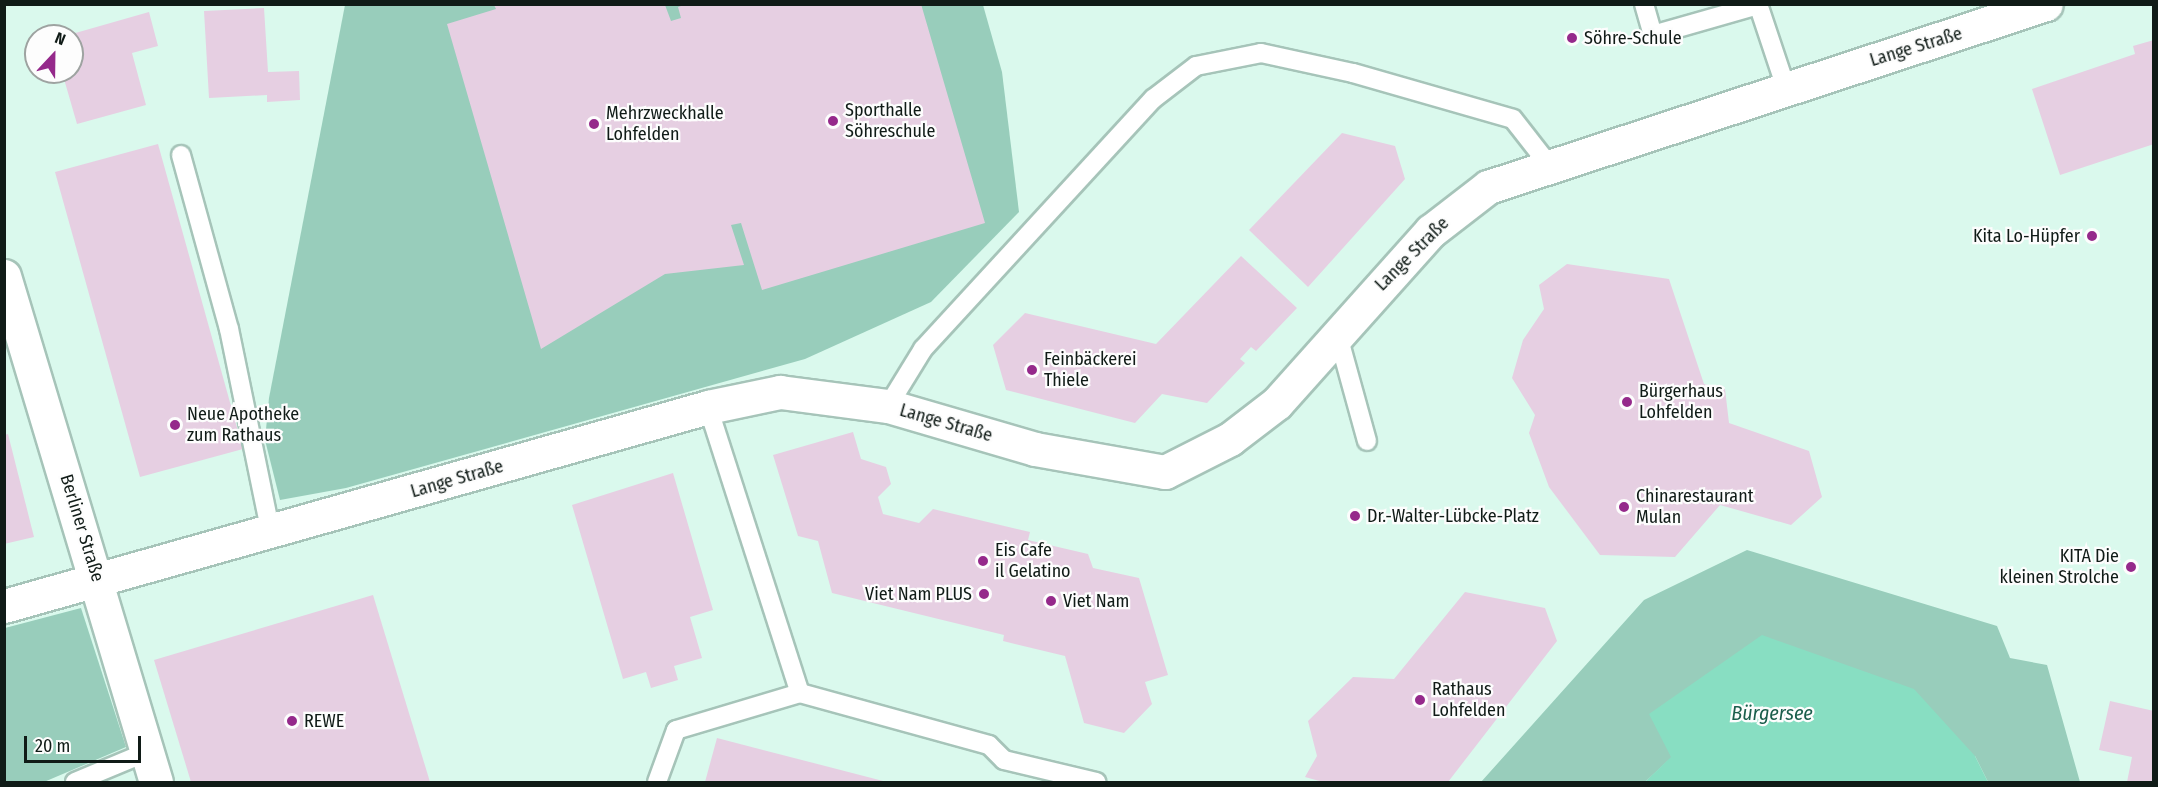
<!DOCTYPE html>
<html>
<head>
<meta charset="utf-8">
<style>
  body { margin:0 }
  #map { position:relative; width:2158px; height:787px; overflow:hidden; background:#daf9ed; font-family:"Fira Sans Condensed",sans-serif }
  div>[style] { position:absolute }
  .green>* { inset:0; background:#98cdbb }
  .water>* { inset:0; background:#88dec2 }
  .building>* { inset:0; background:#e6cfe2 }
  .roads { filter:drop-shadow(2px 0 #a6c4b9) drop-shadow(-2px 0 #a6c4b9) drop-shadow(0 2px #a6c4b9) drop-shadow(0 -2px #a6c4b9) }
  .service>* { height:18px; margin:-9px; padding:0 9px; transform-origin:9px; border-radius:9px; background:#fff }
  .minor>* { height:33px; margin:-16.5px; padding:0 16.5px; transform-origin:16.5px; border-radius:16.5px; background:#fff }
  .dots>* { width:16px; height:16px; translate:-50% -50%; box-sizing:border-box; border:3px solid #fdfdfd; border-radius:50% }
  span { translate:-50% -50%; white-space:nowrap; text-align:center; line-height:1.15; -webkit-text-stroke:4.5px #fdfdfd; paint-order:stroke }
  .poi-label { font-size:18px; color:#101b17 }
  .left { translate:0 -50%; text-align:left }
  .right { translate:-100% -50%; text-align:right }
  .street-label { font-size:18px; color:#101b17 }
  .water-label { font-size:20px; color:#1a5e4c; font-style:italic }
  .frame { position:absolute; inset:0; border:6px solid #101b17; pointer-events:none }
  .north { position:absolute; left:24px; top:24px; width:60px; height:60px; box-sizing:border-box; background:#fdfdfd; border:2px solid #9ea3a1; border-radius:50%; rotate:22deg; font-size:16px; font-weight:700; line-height:24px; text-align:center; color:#101b17 }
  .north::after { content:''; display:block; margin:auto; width:21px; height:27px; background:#95298b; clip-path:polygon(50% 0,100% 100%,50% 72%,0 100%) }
  .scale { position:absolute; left:24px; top:736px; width:117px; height:27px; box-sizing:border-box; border:3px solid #101b17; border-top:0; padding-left:8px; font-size:18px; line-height:21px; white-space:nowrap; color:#101b17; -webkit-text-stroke:4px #fdfdfd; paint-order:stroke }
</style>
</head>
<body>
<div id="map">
  <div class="green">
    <i style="clip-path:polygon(345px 5px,983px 5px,1002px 72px,1019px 212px,931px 302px,805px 359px,346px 488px,280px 500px,265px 440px,269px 398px)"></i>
    <i style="clip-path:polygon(1747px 550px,1997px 626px,2010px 658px,2047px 665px,2080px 782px,1988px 782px,1975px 756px,1672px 757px,1645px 782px,1481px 782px,1644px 600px)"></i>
    <i style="clip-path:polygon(81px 608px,126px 747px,44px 782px,5px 782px,5px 628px)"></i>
  </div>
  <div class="water">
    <i style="clip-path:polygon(1762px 635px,1914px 689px,1975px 756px,1988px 782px,1645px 782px,1671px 757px,1649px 714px)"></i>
  </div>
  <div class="building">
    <i style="clip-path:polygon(687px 4px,921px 4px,985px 223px,762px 290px,741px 223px,731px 225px,744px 265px,665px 274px,541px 349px,447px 24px,496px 9px,494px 5px,665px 5px,671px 21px,681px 18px,678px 7px)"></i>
    <i style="clip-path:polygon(264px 8px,268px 72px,299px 71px,300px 100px,267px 102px,267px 95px,209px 98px,204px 11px)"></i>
    <i style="clip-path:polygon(149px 12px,158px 46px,132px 53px,146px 105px,77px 124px,62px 72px,72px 72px,72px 34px)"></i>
    <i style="clip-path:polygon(2154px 40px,2154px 144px,2060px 175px,2032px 89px,2135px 54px,2133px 46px)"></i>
    <i style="clip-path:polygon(1342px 133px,1395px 146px,1405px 179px,1308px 287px,1249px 230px)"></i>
    <i style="clip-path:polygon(158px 144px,243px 449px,140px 477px,55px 172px)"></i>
    <i style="clip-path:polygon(1241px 256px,1297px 308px,1256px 351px,1251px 347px,1240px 359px,1245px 363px,1207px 403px,1162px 394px,1135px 423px,1006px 390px,993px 345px,1025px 313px,1156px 344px)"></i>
    <i style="clip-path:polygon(1567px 264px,1669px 279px,1704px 384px,1725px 389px,1729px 423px,1809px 451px,1822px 497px,1791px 525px,1720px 505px,1675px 557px,1600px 555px,1549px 487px,1529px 433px,1535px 415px,1512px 378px,1523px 340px,1544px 309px,1539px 285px)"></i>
    <i style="clip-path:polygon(853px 432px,861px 459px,886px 467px,891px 484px,878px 497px,883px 514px,919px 523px,933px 509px,1030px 532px,1028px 540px,1088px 554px,1093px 568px,1139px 578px,1168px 675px,1145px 682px,1152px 704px,1124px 733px,1084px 723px,1065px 656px,1003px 641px,1004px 635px,832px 593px,818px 541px,798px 536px,773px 455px)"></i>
    <i style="clip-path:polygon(8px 434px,34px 537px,4px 544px,4px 435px)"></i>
    <i style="clip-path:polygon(673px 473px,713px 610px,690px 617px,702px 658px,674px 666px,678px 680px,651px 688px,646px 672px,623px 679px,572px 505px)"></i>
    <i style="clip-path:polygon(1465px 592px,1545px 608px,1557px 641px,1448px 782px,1323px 782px,1305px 777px,1317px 756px,1308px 721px,1353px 677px,1394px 679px)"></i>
    <i style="clip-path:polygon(373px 595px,430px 782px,191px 782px,154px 660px)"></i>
    <i style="clip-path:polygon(2110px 701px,2154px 711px,2154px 782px,2127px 782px,2132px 757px,2099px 750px)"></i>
    <i style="clip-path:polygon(717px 738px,887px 782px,705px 782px)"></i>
  </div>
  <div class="roads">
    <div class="service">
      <i style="left:1644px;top:4px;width:32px;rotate:74deg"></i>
      <i style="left:1653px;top:35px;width:109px;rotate:-15.9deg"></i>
      <i style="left:1758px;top:4px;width:89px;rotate:71.6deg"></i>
      <i style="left:181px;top:155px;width:180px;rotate:74.6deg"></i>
      <i style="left:229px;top:329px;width:208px;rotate:78.4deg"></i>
      <i style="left:1337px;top:332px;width:113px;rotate:74.6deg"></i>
      <i style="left:888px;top:406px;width:67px;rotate:-58.4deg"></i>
      <i style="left:923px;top:349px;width:340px;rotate:-47.4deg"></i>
      <i style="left:1153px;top:99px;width:54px;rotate:-37.5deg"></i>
      <i style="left:1196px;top:66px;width:66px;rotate:-11.3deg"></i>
      <i style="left:1261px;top:53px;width:94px;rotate:12.3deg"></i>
      <i style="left:1353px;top:73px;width:166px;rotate:16deg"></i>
      <i style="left:1513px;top:119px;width:58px;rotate:52deg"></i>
      <i style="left:708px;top:407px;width:300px;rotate:72.2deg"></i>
      <i style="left:800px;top:693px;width:196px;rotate:15.4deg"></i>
      <i style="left:989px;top:745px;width:21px;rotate:45deg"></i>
      <i style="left:1004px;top:760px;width:95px;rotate:13.4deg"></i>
      <i style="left:75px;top:782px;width:78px;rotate:-22.6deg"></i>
      <i style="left:657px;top:782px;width:55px;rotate:-69.9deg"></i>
      <i style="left:676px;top:730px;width:129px;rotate:-16.6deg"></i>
    </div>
    <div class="minor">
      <i style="left:4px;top:276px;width:528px;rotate:73.28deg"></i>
      <i style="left:4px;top:606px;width:732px;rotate:-15.78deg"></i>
      <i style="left:708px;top:407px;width:74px;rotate:-11.8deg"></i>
      <i style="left:780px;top:392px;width:109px;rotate:7.4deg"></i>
      <i style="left:888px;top:406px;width:153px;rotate:16.3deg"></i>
      <i style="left:1035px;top:449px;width:132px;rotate:10deg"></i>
      <i style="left:1165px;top:472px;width:73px;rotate:-26.9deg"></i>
      <i style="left:1230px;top:439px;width:59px;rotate:-37.5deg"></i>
      <i style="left:1277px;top:403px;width:231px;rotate:-48.2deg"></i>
      <i style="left:1431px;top:231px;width:72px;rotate:-37.7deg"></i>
      <i style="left:1488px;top:187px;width:587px;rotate:-18.16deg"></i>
    </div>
  </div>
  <div class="dots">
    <i style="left:1572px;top:38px;background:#95298b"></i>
    <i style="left:833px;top:121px;background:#95298b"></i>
    <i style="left:594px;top:124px;background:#95298b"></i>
    <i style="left:2092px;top:236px;background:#95298b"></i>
    <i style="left:1032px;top:370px;background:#95298b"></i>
    <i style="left:1627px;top:402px;background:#95298b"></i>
    <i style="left:175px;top:425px;background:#95298b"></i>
    <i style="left:1624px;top:507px;background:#95298b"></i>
    <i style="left:1355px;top:516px;background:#95298b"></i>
    <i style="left:983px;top:561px;background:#95298b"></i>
    <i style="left:2131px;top:567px;background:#95298b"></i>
    <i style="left:984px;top:594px;background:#95298b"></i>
    <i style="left:1051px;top:601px;background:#95298b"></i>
    <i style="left:1420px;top:700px;background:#95298b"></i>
    <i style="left:292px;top:721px;background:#95298b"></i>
  </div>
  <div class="poi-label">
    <span class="left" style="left:1584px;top:38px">Söhre-Schule</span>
    <span class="left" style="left:845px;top:121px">Sporthalle<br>Söhreschule</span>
    <span class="left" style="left:606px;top:124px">Mehrzweckhalle<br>Lohfelden</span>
    <span class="right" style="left:2080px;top:236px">Kita Lo-Hüpfer</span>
    <span class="left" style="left:1044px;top:370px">Feinbäckerei<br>Thiele</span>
    <span class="left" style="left:1639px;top:402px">Bürgerhaus<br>Lohfelden</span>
    <span class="left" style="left:187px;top:425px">Neue Apotheke<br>zum Rathaus</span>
    <span class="left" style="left:1636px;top:507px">Chinarestaurant<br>Mulan</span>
    <span class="left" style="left:1367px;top:516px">Dr.-Walter-Lübcke-Platz</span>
    <span class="left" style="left:995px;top:561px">Eis Cafe<br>il Gelatino</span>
    <span class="right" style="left:2119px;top:567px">KITA Die<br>kleinen Strolche</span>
    <span class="right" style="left:972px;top:594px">Viet Nam PLUS</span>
    <span class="left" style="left:1063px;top:601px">Viet Nam</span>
    <span class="left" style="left:1432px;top:700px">Rathaus<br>Lohfelden</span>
    <span class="left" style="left:304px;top:721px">REWE</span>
  </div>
  <div class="street-label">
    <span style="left:1916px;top:47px;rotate:-17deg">Lange Straße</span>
    <span style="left:1412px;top:254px;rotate:-45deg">Lange Straße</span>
    <span style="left:946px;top:423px;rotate:16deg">Lange Straße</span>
    <span style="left:457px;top:479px;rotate:-16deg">Lange Straße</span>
    <span style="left:82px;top:528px;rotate:73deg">Berliner Straße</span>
  </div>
  <div class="water-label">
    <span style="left:1772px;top:713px">Bürgersee</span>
  </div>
  <div class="frame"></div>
  <div class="north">N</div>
  <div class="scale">20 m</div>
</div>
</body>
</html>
